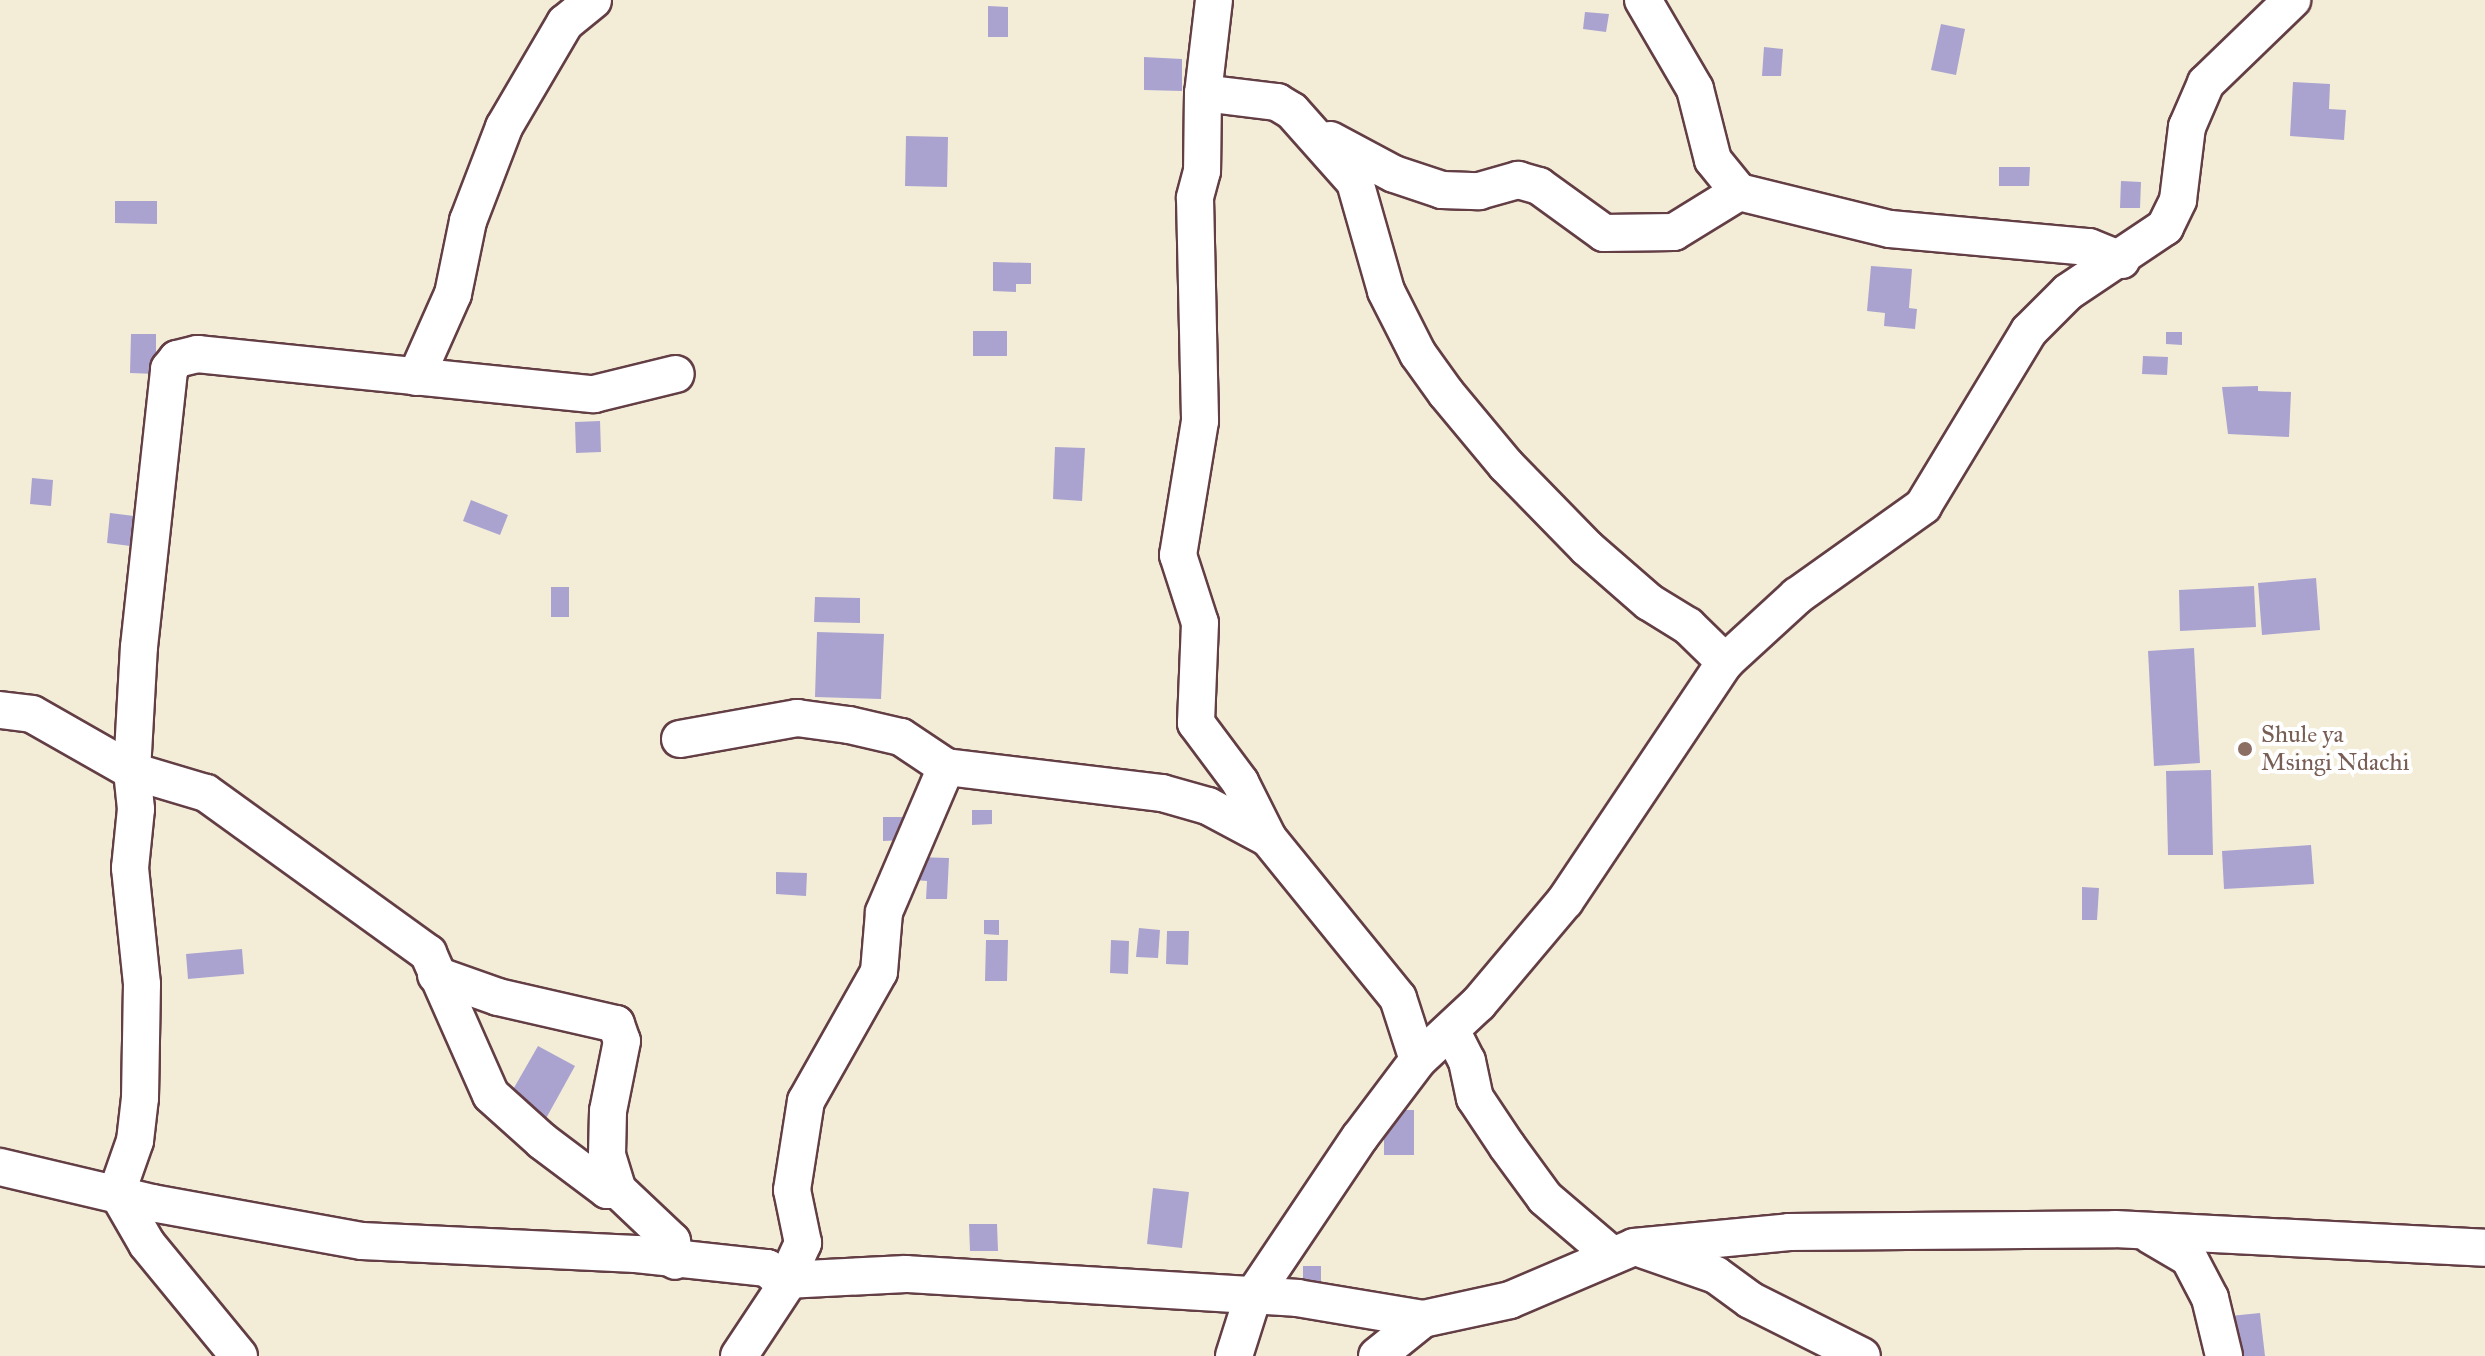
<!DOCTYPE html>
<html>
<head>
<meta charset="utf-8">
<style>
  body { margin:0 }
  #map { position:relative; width:2485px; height:1356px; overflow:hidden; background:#f3edd8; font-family:"IM FELL Great Primer",serif }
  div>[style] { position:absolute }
  .building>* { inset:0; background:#aaa3cf }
  .roads { filter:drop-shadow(2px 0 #633e45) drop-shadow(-2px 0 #633e45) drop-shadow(0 2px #633e45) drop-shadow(0 -2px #633e45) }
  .minor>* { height:36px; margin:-18px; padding:0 18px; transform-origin:18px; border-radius:18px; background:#fff }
  .dots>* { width:22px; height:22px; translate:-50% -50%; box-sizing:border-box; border:4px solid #fff; border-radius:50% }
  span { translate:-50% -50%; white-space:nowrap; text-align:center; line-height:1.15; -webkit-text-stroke:8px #fff; paint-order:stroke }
  .education-label { font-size:24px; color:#785e54 }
  .left { translate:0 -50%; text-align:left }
</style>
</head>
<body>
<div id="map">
  <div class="building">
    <i style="clip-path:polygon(988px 6px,1008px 7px,1008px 37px,988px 37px)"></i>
    <i style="clip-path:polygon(1585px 12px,1609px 14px,1606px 32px,1583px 29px)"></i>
    <i style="clip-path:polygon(1941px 24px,1965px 29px,1956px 75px,1931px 70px)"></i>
    <i style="clip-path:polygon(1764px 47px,1783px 49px,1781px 76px,1762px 76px)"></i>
    <i style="clip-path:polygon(1144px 57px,1182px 59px,1182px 91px,1144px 90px)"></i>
    <i style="clip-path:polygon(2293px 82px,2330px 84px,2329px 109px,2346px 110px,2344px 140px,2290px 136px)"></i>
    <i style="clip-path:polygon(906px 136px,948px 137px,947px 187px,905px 186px)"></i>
    <i style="clip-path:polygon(1999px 167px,2030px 167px,2029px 186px,1999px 186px)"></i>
    <i style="clip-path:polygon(2121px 181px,2141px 182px,2140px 208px,2120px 208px)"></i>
    <i style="clip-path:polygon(115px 201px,157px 201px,157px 224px,115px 223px)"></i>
    <i style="clip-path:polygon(993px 262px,1031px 263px,1031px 284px,1016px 284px,1016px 292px,993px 291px)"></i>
    <i style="clip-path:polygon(1871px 266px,1912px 269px,1909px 308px,1917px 309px,1915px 329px,1884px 326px,1885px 313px,1867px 311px)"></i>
    <i style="clip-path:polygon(973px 331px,1007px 331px,1007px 356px,973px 356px)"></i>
    <i style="clip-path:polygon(2166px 332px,2182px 332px,2182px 345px,2166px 344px)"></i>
    <i style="clip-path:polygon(131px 334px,156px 334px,156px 374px,130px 373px)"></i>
    <i style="clip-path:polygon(2143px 356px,2168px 357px,2167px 375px,2142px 374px)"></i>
    <i style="clip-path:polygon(2258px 386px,2258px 391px,2291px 392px,2289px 437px,2228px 434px,2222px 387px)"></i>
    <i style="clip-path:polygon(600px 421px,601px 452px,576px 453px,575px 422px)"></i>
    <i style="clip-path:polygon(1055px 447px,1085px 448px,1082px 501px,1053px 499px)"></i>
    <i style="clip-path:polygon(32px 478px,53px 480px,51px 506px,30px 504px)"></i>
    <i style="clip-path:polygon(471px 500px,508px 515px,500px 535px,463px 521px)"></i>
    <i style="clip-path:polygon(110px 513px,150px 518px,146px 548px,107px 543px)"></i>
    <i style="clip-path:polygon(2316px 578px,2320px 630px,2262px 635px,2258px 583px)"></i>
    <i style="clip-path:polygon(2254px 586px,2256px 627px,2180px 631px,2179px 590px)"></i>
    <i style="clip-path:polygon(551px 587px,569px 587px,569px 617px,551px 617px)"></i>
    <i style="clip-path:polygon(815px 597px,860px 598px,860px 623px,814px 622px)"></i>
    <i style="clip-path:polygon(817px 632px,884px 634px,881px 699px,815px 697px)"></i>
    <i style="clip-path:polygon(2194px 648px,2200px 763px,2154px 766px,2148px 651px)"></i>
    <i style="clip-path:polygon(2211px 770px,2213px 855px,2168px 855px,2166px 771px)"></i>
    <i style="clip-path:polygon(972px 810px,992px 810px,992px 824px,972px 825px)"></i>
    <i style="clip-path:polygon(883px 817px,903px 817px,904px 840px,883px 841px)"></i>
    <i style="clip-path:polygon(2311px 845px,2314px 884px,2224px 889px,2222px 851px)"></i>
    <i style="clip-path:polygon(915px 857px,949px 858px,947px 899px,926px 899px,927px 881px,914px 880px)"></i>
    <i style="clip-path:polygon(776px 872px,807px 873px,806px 896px,776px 894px)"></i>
    <i style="clip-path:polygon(2082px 887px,2099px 888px,2097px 920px,2082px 920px)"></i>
    <i style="clip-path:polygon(984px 920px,999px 920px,999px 935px,984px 934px)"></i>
    <i style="clip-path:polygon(1139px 928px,1160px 930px,1158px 958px,1136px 957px)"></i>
    <i style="clip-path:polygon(1167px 931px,1189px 931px,1188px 965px,1166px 964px)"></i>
    <i style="clip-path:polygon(986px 940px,1008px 940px,1007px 981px,985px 981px)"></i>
    <i style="clip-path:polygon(1111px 940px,1129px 941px,1128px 974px,1110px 973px)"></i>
    <i style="clip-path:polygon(242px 949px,244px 974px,188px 979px,186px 954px)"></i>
    <i style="clip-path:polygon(538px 1046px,575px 1066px,544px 1122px,507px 1100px)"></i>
    <i style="clip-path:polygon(1384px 1110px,1414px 1110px,1414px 1155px,1384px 1155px)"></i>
    <i style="clip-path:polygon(1153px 1188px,1189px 1192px,1182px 1248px,1147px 1244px)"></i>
    <i style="clip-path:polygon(969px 1224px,997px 1224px,998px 1251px,970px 1251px)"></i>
    <i style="clip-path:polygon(1303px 1266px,1321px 1266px,1321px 1293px,1303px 1293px)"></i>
    <i style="clip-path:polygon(2260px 1313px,2265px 1356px,2234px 1356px,2230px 1316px)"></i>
  </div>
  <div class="roads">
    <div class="minor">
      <i style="left:1214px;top:0;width:94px;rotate:96.7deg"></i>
      <i style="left:1203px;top:93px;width:75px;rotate:6.9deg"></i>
      <i style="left:1277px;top:102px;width:17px;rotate:31deg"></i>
      <i style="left:1292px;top:111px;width:95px;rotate:48.4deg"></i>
      <i style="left:1355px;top:182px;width:113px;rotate:74.1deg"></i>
      <i style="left:1386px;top:291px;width:71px;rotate:63.1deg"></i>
      <i style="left:1418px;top:354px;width:48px;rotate:54.3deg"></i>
      <i style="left:1446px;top:393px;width:94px;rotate:50.2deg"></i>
      <i style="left:1506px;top:465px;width:116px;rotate:45.7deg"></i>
      <i style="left:1587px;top:548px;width:82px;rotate:41.1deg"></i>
      <i style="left:1649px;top:602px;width:46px;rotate:31.6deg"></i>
      <i style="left:1688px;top:626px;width:52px;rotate:44.2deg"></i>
      <i style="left:1643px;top:0;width:103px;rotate:59.7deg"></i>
      <i style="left:1695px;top:89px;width:73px;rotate:75.8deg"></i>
      <i style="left:1713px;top:160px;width:41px;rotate:50.9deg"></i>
      <i style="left:1739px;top:192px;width:155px;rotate:13.8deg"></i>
      <i style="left:1890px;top:229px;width:200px;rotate:5.2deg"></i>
      <i style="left:2089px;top:247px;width:35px;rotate:22deg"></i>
      <i style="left:1203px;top:93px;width:78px;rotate:90.7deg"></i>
      <i style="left:1202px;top:171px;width:28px;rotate:105deg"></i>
      <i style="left:1195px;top:198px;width:223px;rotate:88.7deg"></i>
      <i style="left:1200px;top:421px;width:136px;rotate:99.3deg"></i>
      <i style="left:1178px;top:555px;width:71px;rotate:72.1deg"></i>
      <i style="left:1200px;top:623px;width:100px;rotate:92.3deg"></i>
      <i style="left:1196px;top:723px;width:74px;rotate:53.3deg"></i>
      <i style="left:1240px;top:782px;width:63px;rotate:63.4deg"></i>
      <i style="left:1268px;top:838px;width:206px;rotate:50.9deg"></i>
      <i style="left:1398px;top:998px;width:65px;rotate:72.1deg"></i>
      <i style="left:1330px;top:140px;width:72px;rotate:28deg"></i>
      <i style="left:1394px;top:174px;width:51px;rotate:18.4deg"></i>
      <i style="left:1442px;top:190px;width:37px;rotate:2deg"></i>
      <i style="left:1479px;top:191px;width:41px;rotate:-15.8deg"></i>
      <i style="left:1518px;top:180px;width:22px;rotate:16deg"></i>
      <i style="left:1539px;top:186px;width:80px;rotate:35.9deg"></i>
      <i style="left:1604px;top:233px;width:70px;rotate:-0.8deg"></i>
      <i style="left:1674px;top:232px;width:76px;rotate:-31.6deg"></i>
      <i style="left:416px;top:377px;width:91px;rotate:-66deg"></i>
      <i style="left:453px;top:294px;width:75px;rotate:-78.4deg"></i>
      <i style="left:468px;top:221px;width:101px;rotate:-69deg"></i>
      <i style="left:504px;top:127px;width:121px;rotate:-59.6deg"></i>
      <i style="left:565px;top:23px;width:36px;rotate:-39deg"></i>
      <i style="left:0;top:710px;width:32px;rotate:7deg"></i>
      <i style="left:32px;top:714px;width:115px;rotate:29.7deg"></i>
      <i style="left:132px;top:771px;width:77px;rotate:16.6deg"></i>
      <i style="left:206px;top:793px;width:274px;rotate:35.8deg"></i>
      <i style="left:428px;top:953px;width:155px;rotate:66.1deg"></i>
      <i style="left:491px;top:1095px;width:69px;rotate:42deg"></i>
      <i style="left:542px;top:1141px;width:81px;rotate:37deg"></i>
      <i style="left:607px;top:1190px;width:11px"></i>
      <i style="left:618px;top:1190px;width:74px;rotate:43.4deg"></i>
      <i style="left:672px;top:1241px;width:20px;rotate:81deg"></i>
      <i style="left:680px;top:739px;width:119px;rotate:-10.2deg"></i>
      <i style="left:797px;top:718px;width:52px;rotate:7.7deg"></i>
      <i style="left:849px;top:725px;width:53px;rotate:13deg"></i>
      <i style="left:901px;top:737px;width:54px;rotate:33.7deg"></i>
      <i style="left:946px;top:767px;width:218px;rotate:6.9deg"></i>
      <i style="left:1162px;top:793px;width:48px;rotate:15.8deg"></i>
      <i style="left:1208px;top:806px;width:68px;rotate:28.1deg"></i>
      <i style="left:436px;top:975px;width:66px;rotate:19.5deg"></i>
      <i style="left:498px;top:997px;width:121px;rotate:12.9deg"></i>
      <i style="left:616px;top:1024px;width:18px;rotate:71deg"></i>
      <i style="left:622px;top:1041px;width:71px;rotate:101.3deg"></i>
      <i style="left:608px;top:1111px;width:44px;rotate:91.3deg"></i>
      <i style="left:607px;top:1155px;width:37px;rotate:73deg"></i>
      <i style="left:1451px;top:1030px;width:35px;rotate:63deg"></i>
      <i style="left:1467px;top:1061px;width:38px;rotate:78deg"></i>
      <i style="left:1475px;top:1098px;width:58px;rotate:56.3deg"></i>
      <i style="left:1507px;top:1146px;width:64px;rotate:53.8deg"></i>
      <i style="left:1545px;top:1198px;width:89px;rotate:40.5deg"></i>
      <i style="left:0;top:1167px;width:156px;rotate:13.3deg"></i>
      <i style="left:152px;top:1203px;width:213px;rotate:10.3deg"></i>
      <i style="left:362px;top:1241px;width:274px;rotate:2.7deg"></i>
      <i style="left:636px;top:1254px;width:132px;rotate:6.1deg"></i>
      <i style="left:767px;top:1268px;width:22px;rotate:32deg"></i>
      <i style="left:786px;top:1280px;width:120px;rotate:-2.9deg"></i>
      <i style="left:906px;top:1274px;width:392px;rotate:3.5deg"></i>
      <i style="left:1297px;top:1298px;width:128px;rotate:9.5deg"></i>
      <i style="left:1423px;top:1319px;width:89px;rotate:-12.3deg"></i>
      <i style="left:1510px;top:1300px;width:135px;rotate:-23.1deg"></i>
      <i style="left:1634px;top:1247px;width:156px;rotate:-5.5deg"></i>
      <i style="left:1789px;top:1232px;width:326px;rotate:-0.5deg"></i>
      <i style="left:2115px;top:1229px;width:370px;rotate:2.9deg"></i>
      <i style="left:2150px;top:1235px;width:45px;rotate:30.5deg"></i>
      <i style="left:2189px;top:1258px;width:45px;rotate:62.3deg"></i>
      <i style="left:2210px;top:1298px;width:60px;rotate:76.4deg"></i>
      <i style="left:1644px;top:1250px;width:76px;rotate:19.1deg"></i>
      <i style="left:1716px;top:1275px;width:42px;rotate:36.3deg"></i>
      <i style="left:1750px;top:1300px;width:125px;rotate:26.6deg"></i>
      <i style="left:786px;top:1280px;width:41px;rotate:-65.3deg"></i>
      <i style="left:803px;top:1243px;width:54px;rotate:-101.7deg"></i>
      <i style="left:792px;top:1190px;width:90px;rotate:-81.1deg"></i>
      <i style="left:806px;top:1101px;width:148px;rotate:-60.5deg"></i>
      <i style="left:879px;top:972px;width:60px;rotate:-85.2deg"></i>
      <i style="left:884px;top:912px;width:158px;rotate:-66.8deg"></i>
      <i style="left:239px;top:1356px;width:145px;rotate:-129.4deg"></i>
      <i style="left:147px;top:1244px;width:60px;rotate:-120deg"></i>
      <i style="left:117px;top:1192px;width:54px;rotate:-70.6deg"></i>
      <i style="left:135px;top:1141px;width:43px;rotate:-83.4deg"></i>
      <i style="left:140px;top:1098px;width:114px;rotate:-89deg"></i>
      <i style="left:142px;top:984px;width:117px;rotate:-95.9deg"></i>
      <i style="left:130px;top:868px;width:59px;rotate:-84.2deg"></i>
      <i style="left:136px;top:809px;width:38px;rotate:-96deg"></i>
      <i style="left:132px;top:771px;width:124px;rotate:-86.8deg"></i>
      <i style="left:139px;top:647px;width:280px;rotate:-83.8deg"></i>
      <i style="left:169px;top:369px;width:13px;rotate:-51deg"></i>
      <i style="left:177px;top:359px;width:21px;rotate:-14deg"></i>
      <i style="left:197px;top:354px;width:399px;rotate:5.8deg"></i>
      <i style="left:594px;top:394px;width:84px;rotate:-13.7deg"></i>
      <i style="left:739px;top:1356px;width:85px;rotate:-56.5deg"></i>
      <i style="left:786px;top:1285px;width:25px;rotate:-138deg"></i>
      <i style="left:1234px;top:1356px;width:63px;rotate:-72.4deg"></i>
      <i style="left:1253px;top:1296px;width:192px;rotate:-56.1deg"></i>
      <i style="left:1360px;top:1137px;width:96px;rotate:-53deg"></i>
      <i style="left:1418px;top:1060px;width:83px;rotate:-43.1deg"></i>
      <i style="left:1479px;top:1003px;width:133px;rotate:-49.9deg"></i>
      <i style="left:1565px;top:901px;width:288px;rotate:-56.2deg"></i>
      <i style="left:1725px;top:662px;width:98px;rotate:-42.5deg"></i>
      <i style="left:1797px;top:596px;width:155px;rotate:-35.5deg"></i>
      <i style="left:1923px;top:506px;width:205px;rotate:-58.8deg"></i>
      <i style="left:2029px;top:331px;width:55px;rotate:-45deg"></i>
      <i style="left:2068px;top:292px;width:117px;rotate:-33.8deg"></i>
      <i style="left:2165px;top:227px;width:30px;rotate:-64deg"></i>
      <i style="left:2178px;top:200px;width:74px;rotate:-83deg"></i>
      <i style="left:2187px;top:127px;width:48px;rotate:-66.6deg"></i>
      <i style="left:2206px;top:83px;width:120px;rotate:-44deg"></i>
      <i style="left:1377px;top:1356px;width:59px;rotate:-38.8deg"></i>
    </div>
  </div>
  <div class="dots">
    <i style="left:2245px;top:749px;background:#8d6e63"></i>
  </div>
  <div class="education-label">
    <span class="left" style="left:2261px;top:749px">Shule ya<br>Msingi Ndachi</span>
  </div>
</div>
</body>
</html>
